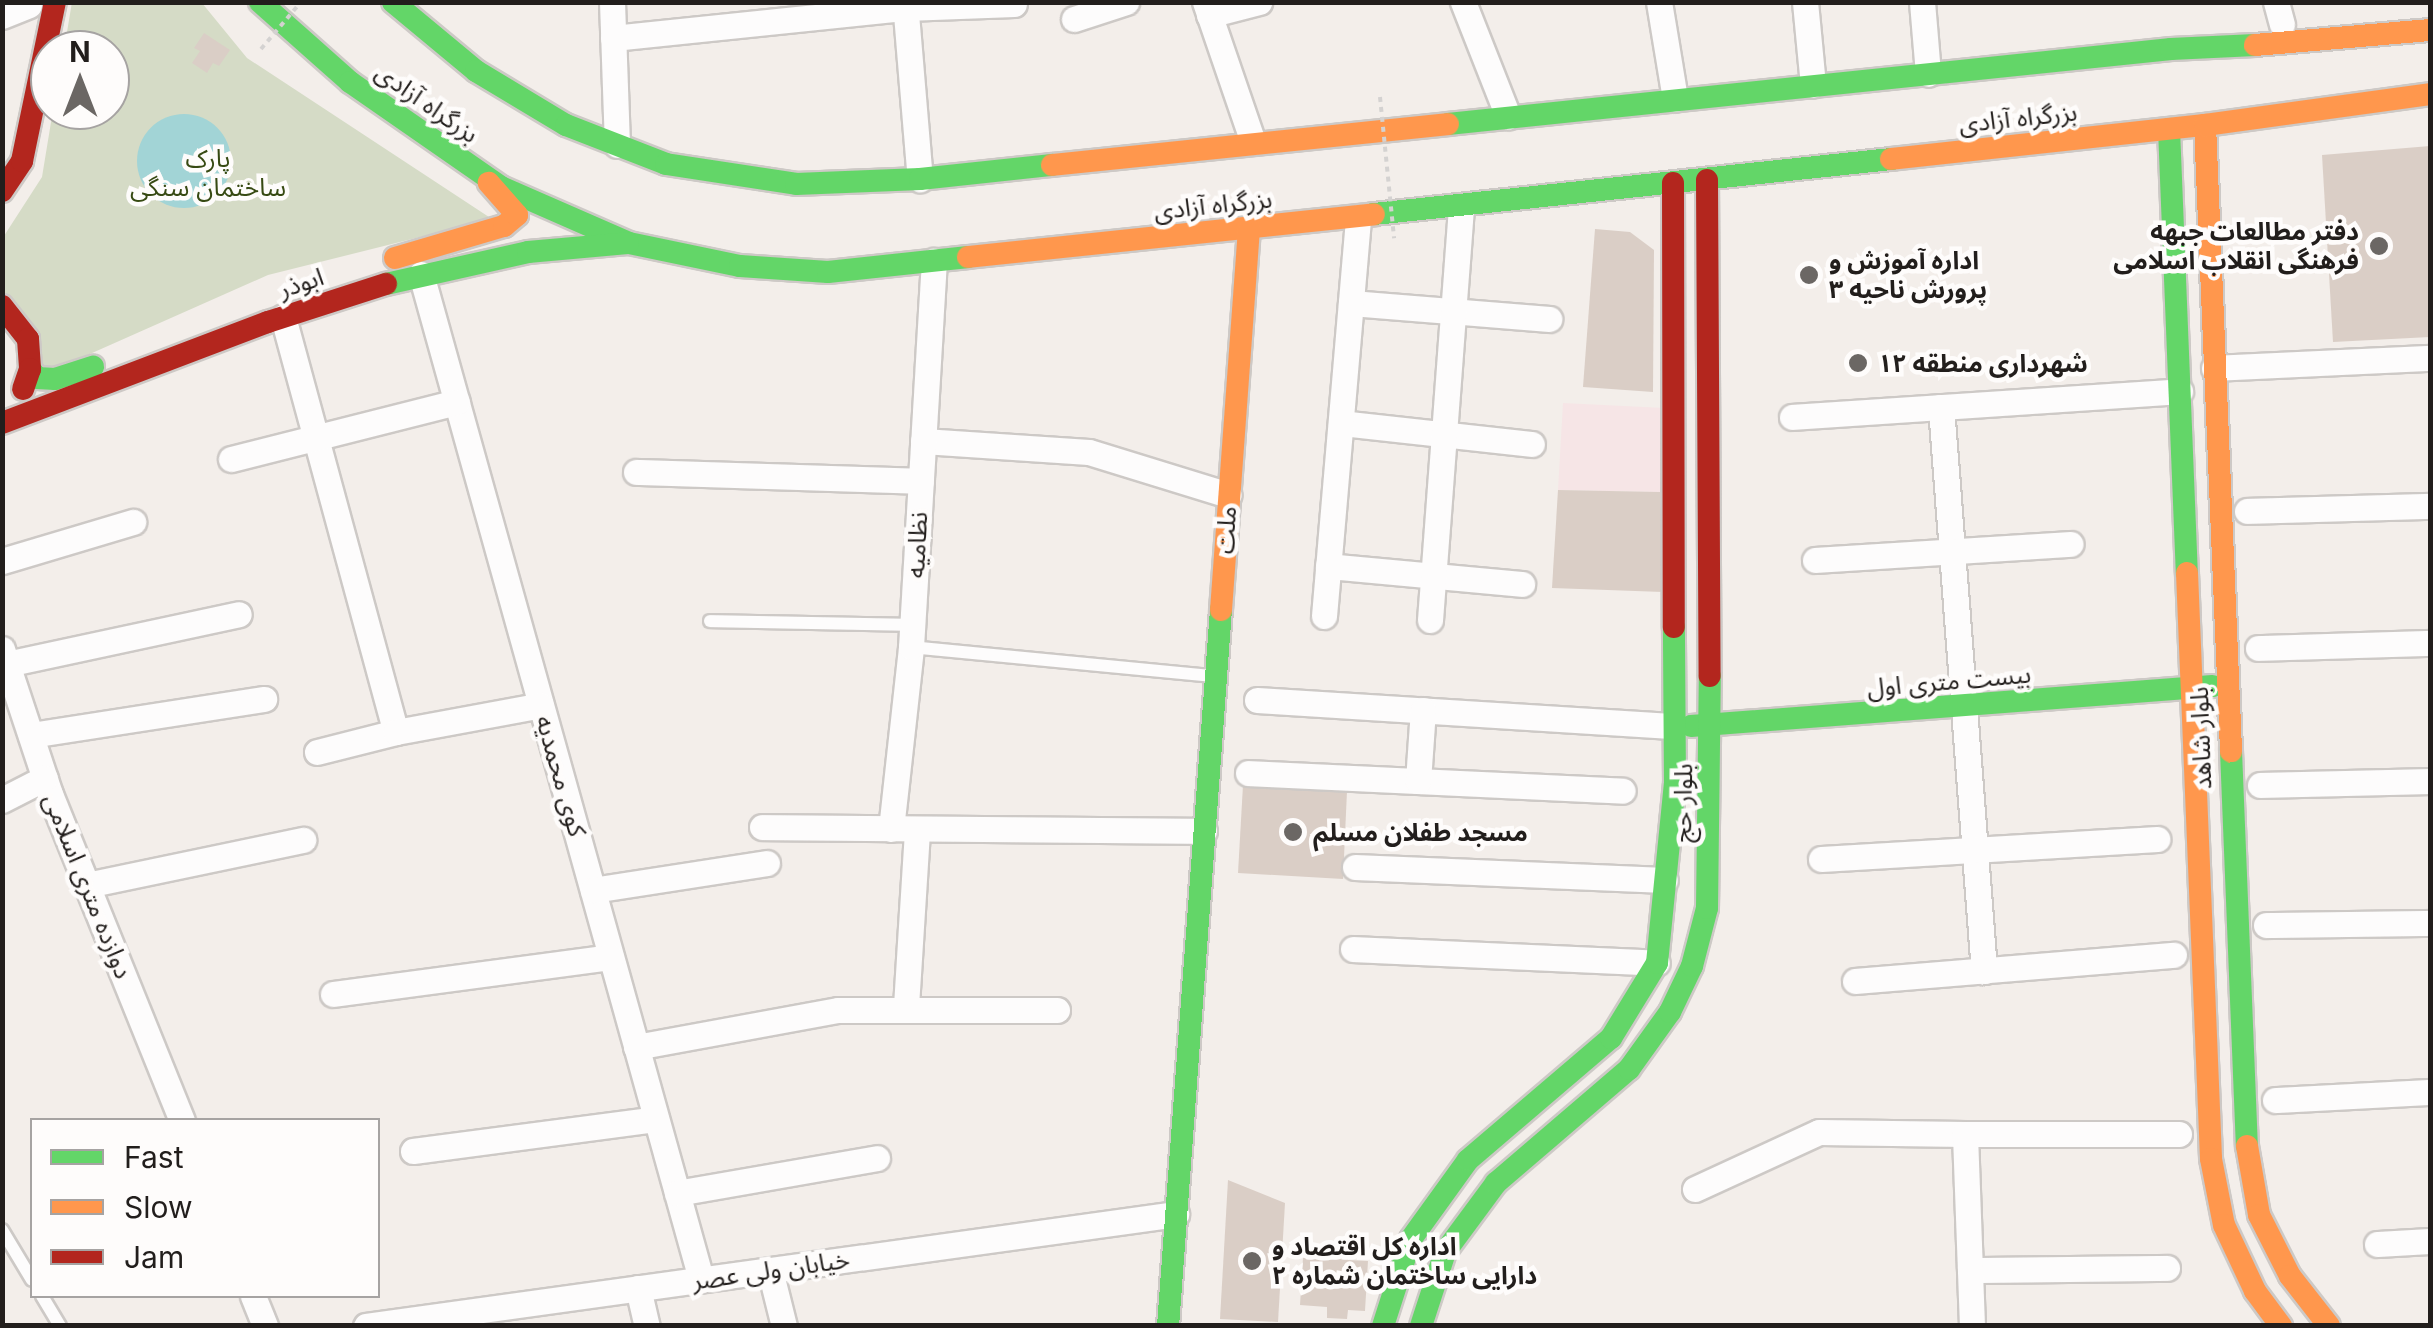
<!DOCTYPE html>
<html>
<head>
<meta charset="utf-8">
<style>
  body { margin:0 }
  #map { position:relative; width:2433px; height:1328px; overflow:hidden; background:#f3eeea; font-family:Inter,"Noto Sans Arabic",sans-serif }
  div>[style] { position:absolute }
  .education>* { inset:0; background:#f6e5e6 }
  .green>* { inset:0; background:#d5dbc6 }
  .water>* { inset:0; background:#a2d4d6 }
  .round { border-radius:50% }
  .building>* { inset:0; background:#dacec6 }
  .roads { filter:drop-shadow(2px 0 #cdc9c6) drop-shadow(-2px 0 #cdc9c6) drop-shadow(0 2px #cdc9c6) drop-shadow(0 -2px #cdc9c6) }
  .lane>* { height:12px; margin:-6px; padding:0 6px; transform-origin:6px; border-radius:6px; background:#fdfcfc }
  .street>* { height:25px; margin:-12.5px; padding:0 12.5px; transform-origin:12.5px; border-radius:12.5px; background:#fdfcfc }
  .fast>* { height:22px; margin:-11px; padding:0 11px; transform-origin:11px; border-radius:11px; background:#63d668 }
  .slow>* { height:22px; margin:-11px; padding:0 11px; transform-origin:11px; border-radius:11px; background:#ff974d }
  .jam>* { height:22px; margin:-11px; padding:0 11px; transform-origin:11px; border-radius:11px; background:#b3261e }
  .path-bridge>* { height:4px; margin-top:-2px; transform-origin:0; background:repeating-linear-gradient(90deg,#d4d2d1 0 5px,transparent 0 10px) }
  .dots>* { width:28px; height:28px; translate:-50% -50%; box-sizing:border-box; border:5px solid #fefcfb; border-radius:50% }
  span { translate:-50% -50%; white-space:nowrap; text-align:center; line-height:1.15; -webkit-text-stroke:9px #fefcfb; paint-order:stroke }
  .street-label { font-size:25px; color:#221e1c }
  .park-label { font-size:25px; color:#374a13 }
  .poi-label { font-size:25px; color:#221e1c; font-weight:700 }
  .right { translate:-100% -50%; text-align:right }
  .left { translate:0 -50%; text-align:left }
  .frame { position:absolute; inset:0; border:5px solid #221e1c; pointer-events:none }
  .legend { position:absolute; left:30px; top:1118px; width:350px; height:180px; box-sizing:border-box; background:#fefcfb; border:2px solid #a6a3a2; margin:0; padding:12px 18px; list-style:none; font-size:30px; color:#221e1c }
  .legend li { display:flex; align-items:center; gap:20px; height:50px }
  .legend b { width:50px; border:2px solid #a6a3a2 }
  .north { position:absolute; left:30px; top:30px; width:100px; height:100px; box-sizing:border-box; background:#fefcfb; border:2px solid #a6a3a2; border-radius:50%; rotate:0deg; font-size:28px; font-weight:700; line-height:40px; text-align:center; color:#221e1c }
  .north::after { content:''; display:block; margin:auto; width:35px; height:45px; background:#6b6764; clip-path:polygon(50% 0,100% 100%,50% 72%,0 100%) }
</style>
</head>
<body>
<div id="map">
  <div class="education">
    <i style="clip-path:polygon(1563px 403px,1664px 408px,1660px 492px,1558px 490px)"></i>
  </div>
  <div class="green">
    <i style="clip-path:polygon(72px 2px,202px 3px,247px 58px,492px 219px,268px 275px,47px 373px,3px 294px,2px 239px,42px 177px,53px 110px,110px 110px,110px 50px,64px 50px)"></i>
  </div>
  <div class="water">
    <i class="round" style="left:137px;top:114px;width:94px;height:94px"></i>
  </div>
  <div class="building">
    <i style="clip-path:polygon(204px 33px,230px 50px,219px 66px,213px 63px,207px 73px,192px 63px,200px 51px,194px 48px)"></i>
    <i style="clip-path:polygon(2430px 146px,2430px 337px,2333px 342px,2322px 155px)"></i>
    <i style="clip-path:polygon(1595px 229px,1630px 232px,1654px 250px,1653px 392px,1583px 387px)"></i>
    <i style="clip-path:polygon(1558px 490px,1660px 492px,1663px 592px,1552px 588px)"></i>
    <i style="clip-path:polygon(1243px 785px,1347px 791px,1343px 879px,1238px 873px)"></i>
    <i style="clip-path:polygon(1228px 1180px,1285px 1203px,1278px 1322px,1220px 1319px)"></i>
    <i style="clip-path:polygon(1327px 1249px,1349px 1250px,1348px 1260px,1368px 1261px,1365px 1311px,1348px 1310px,1347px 1319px,1327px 1318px,1327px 1307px,1300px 1305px,1303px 1258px,1327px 1260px)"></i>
  </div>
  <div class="roads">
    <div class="lane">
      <i style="left:710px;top:621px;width:202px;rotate:1.1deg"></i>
      <i style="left:911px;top:647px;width:303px;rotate:5.5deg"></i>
      <i style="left:2px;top:1230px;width:58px;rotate:59deg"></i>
      <i style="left:42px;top:1296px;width:35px;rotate:59deg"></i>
    </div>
    <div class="street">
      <i style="left:612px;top:2px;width:143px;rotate:88deg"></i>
      <i style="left:905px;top:2px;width:178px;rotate:85.2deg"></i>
      <i style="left:1205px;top:2px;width:148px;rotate:71.1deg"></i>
      <i style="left:1463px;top:2px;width:123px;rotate:68.5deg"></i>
      <i style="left:1659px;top:2px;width:98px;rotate:80.6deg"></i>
      <i style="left:1805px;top:2px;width:83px;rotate:84.5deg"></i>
      <i style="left:1922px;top:2px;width:72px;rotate:85.2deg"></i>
      <i style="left:2276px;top:2px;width:23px;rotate:75deg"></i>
      <i style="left:1209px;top:15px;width:52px;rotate:-14.6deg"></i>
      <i style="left:2px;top:16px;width:29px;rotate:-22deg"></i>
      <i style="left:1074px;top:19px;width:55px;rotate:-18.1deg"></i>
      <i style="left:613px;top:38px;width:294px;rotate:-5.9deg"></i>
      <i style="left:905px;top:8px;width:109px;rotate:-2.1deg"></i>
      <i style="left:421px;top:274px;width:1043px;rotate:74.43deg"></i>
      <i style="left:1351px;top:303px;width:199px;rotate:4.6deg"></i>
      <i style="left:283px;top:317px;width:430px;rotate:74.8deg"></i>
      <i style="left:2214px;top:368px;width:216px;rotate:-2.7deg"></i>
      <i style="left:1941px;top:407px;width:566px;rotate:85.64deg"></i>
      <i style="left:1792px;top:417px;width:389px;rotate:-3.8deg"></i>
      <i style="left:1341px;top:423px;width:192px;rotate:6.3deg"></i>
      <i style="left:923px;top:441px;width:166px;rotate:3.8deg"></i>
      <i style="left:1089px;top:452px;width:146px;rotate:17.1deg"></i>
      <i style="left:231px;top:459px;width:233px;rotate:-14.2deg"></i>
      <i style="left:636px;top:472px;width:285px;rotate:1.8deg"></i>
      <i style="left:2247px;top:511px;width:183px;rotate:-1.6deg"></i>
      <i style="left:1815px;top:560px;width:256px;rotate:-3.6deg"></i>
      <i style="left:2px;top:561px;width:137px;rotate:-16.6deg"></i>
      <i style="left:1328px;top:566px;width:195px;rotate:5.3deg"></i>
      <i style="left:1324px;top:616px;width:400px;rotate:-85.1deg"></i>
      <i style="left:1430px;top:620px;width:415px;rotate:-85.7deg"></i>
      <i style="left:2258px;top:648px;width:172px;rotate:-1.7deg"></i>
      <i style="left:2px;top:649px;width:153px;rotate:71.7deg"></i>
      <i style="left:50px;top:794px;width:352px;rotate:68deg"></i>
      <i style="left:2px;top:665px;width:242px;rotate:-12.1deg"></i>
      <i style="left:1257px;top:700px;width:419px;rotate:3.6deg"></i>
      <i style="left:31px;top:735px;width:236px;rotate:-8.8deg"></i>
      <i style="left:317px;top:752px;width:81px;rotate:-14.2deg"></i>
      <i style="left:396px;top:732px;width:147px;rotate:-10.5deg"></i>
      <i style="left:1248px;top:773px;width:375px;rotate:2.7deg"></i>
      <i style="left:1418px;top:781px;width:71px;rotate:-86deg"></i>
      <i style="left:2260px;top:785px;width:170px;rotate:-1.3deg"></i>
      <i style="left:2px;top:800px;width:48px;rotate:-27.1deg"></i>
      <i style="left:762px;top:827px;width:442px;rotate:0.5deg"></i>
      <i style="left:891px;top:829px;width:183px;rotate:-83.7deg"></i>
      <i style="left:911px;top:647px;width:387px;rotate:-86.6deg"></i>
      <i style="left:1821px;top:859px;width:337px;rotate:-3.4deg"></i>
      <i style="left:1355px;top:867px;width:310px;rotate:2.4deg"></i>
      <i style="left:87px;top:885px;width:221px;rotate:-11.8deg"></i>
      <i style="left:593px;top:890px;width:176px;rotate:-8.8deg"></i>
      <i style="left:2266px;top:925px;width:164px;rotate:-0.7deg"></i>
      <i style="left:1353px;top:949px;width:304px;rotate:2.6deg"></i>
      <i style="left:1855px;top:981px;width:320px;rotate:-4.7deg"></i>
      <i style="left:333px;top:994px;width:280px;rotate:-7.6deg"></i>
      <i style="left:906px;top:1006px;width:177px;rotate:-86.4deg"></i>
      <i style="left:636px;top:1047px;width:205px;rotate:-10.4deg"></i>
      <i style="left:838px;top:1010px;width:219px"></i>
      <i style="left:2275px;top:1100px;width:155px;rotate:-3deg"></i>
      <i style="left:413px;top:1151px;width:245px;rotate:-7.5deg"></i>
      <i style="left:1695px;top:1189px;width:136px;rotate:-24.7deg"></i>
      <i style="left:1819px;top:1132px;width:146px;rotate:0.8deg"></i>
      <i style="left:677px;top:1193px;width:203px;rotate:-9.9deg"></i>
      <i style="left:2377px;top:1244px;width:53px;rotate:-3.2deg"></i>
      <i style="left:770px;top:1270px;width:58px;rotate:76deg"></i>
      <i style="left:1970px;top:1270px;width:197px;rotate:-0.6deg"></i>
      <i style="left:638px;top:1288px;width:39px;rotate:77deg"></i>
      <i style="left:253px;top:1296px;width:32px;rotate:68deg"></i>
      <i style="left:366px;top:1326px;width:818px;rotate:-7.87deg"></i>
      <i style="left:1972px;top:1326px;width:192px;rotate:-92.1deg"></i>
      <i style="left:1965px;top:1134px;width:214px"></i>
    </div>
    <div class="fast">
      <i style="left:260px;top:2px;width:120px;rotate:41.6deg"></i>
      <i style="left:350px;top:82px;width:184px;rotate:34.8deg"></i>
      <i style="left:501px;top:187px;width:140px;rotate:23.6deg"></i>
      <i style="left:629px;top:243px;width:113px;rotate:11.7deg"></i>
      <i style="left:740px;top:266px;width:88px;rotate:3.9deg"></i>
      <i style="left:828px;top:272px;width:141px;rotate:-6.1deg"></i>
      <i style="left:393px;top:2px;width:108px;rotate:39.7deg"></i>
      <i style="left:476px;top:71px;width:105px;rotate:31deg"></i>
      <i style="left:566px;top:125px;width:107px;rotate:21.3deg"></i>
      <i style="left:666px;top:164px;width:132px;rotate:8.7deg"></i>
      <i style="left:796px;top:184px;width:124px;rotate:-2.3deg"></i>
      <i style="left:920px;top:179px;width:133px;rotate:-6.1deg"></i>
      <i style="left:1448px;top:124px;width:727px;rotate:-5.92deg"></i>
      <i style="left:2171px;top:49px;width:84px;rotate:-2.7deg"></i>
      <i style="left:2169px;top:129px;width:444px;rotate:87.7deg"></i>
      <i style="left:1374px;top:214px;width:520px;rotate:-6.07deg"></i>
      <i style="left:386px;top:284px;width:146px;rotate:-12.7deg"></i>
      <i style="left:528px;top:252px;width:100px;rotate:-5.1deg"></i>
      <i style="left:30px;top:369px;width:11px;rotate:52deg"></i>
      <i style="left:37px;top:378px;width:18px;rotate:3deg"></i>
      <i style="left:55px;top:379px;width:40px;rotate:-18deg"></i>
      <i style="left:1691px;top:726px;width:523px;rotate:-4.39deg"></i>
      <i style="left:2231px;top:751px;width:395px;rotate:87.7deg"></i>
      <i style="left:1168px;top:1326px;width:718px;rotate:-85.77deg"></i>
      <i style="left:1383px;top:1326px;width:91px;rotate:-72.2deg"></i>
      <i style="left:1411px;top:1239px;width:97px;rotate:-54.2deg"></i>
      <i style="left:1468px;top:1160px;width:188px;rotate:-40.5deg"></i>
      <i style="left:1611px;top:1038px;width:88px;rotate:-58.5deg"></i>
      <i style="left:1657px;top:963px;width:180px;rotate:-84.3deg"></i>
      <i style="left:1675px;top:784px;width:157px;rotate:-90.4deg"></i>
      <i style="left:1421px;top:1326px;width:78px;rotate:-72deg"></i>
      <i style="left:1445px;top:1252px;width:86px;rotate:-53.5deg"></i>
      <i style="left:1496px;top:1183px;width:175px;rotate:-40.6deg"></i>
      <i style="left:1629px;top:1069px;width:70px;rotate:-54.3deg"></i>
      <i style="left:1670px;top:1012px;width:51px;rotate:-64.4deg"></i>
      <i style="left:1692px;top:966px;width:60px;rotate:-75.5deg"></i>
      <i style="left:1707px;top:908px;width:232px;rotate:-89.3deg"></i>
    </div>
    <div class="slow">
      <i style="left:2255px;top:45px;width:176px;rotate:-4.9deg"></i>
      <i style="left:2205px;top:125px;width:627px;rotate:87.62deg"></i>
      <i style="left:1891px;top:159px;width:316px;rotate:-6.2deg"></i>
      <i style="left:2205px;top:125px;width:227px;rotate:-7.8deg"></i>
      <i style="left:1052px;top:165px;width:398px;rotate:-5.9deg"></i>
      <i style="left:968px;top:257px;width:408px;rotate:-6deg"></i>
      <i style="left:395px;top:258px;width:114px;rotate:-16.4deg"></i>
      <i style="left:504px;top:226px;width:17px;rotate:-40deg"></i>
      <i style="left:517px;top:215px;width:43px;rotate:-131.2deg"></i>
      <i style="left:2187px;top:573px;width:586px;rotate:87.65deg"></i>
      <i style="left:2211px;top:1159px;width:67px;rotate:78.9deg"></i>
      <i style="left:2224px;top:1225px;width:73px;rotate:64.8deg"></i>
      <i style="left:2255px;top:1291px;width:44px;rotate:53.4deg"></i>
      <i style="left:1221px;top:610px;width:382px;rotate:-85.8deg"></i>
      <i style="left:2247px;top:1146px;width:70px;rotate:80.1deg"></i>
      <i style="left:2259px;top:1215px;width:68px;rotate:63.1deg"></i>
      <i style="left:2290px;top:1276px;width:63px;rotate:52deg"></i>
    </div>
    <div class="jam">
      <i style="left:1707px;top:180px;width:496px;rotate:89.7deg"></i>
      <i style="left:1673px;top:183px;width:444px;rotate:89.9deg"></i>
      <i style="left:2px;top:191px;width:36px;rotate:-56deg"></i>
      <i style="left:22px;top:161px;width:162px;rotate:-78.3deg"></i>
      <i style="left:2px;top:306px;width:42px;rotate:51.8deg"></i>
      <i style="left:28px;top:339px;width:30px;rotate:86deg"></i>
      <i style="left:30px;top:369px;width:21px;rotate:109deg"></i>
      <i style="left:2px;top:423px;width:285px;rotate:-20.8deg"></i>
      <i style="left:268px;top:322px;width:124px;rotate:-17.9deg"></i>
    </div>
  </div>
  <div class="path-bridge">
    <i style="left:261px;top:49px;width:62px;rotate:-49.6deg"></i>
    <i style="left:1380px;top:97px;width:142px;rotate:84.3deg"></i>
  </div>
  <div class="dots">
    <i style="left:2379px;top:246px;background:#6b6764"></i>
    <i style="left:1809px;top:275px;background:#6b6764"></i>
    <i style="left:1858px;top:363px;background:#6b6764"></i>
    <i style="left:1293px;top:832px;background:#6b6764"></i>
    <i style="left:1252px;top:1261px;background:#6b6764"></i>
  </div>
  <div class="street-label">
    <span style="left:427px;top:103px;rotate:35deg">بزرگراه آزادی</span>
    <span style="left:2018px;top:118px;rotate:-6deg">بزرگراه آزادی</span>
    <span style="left:1213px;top:205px;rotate:-6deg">بزرگراه آزادی</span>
    <span style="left:301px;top:283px;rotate:-18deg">ابوذر</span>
    <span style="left:1226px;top:530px;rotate:-86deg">ملت</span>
    <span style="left:917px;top:545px;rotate:-87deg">نظامیه</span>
    <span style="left:1949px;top:681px;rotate:-5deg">بیست متری اول</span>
    <span style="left:2201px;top:738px;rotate:-92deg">بلوار شاهد</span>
    <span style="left:561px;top:776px;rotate:74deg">کوی محمدیه</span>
    <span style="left:1683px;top:803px;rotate:-89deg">بلوار حج</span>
    <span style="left:88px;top:886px;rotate:68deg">دوازده متری اسلامی</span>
    <span style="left:771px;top:1270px;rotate:-8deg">خیابان ولی عصر</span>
  </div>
  <div class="park-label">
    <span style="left:208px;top:173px">پارک<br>ساختمان سنگی</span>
  </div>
  <div class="poi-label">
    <span class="right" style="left:2359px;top:246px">دفتر مطالعات جبهه<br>فرهنگی انقلاب اسلامی</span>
    <span class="left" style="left:1829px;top:275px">اداره آموزش و<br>پرورش ناحیه ۳</span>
    <span class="left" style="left:1878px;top:363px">شهرداری منطقه ۱۲</span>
    <span class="left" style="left:1313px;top:832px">مسجد طفلان مسلم</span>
    <span class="left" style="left:1272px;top:1261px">اداره کل اقتصاد و<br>دارایی ساختمان شماره ۲</span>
  </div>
  <div class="frame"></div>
  <ul class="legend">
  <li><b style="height:12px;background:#63d668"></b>Fast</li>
  <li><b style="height:12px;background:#ff974d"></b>Slow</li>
  <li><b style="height:12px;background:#b3261e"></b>Jam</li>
  </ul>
  <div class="north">N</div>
</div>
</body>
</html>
